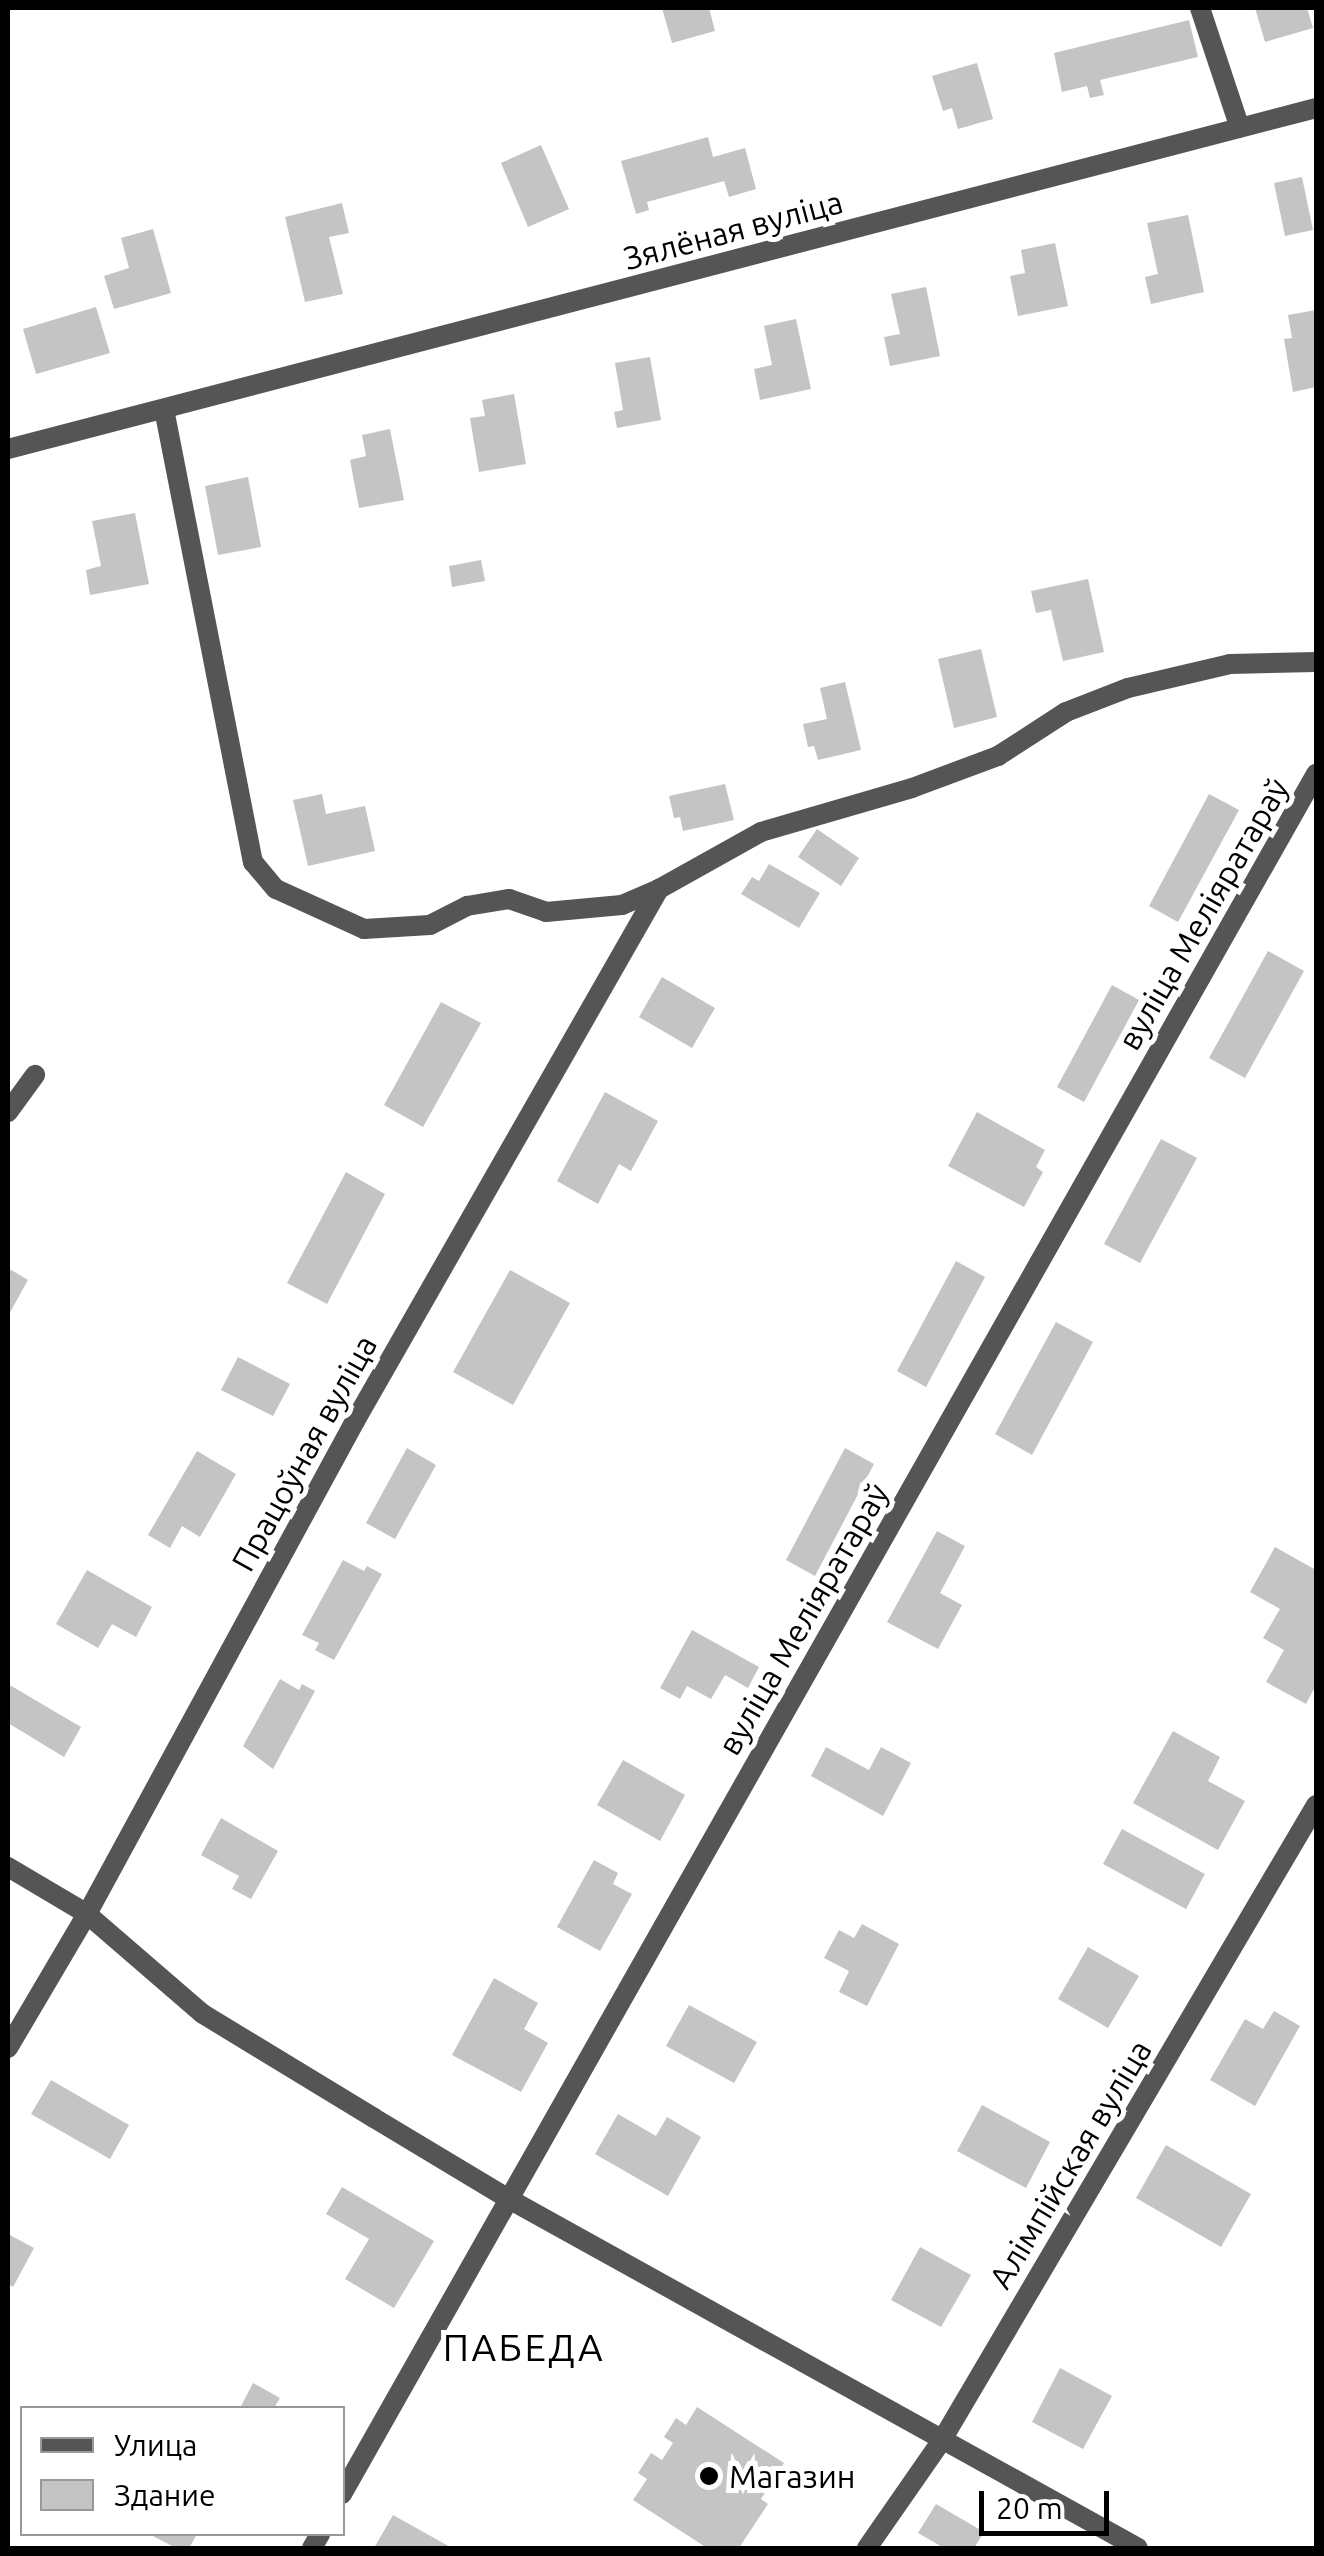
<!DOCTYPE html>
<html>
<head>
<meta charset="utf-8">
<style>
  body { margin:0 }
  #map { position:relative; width:1324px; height:2556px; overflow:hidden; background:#fff; font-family:Ubuntu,sans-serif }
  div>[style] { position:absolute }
  .building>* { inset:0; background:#c4c4c4 }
  .lane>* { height:20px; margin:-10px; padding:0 10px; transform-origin:10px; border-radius:10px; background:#555 }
  .street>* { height:20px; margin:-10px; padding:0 10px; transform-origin:10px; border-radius:10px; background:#555 }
  .dots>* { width:28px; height:28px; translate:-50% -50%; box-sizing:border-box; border:5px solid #fff; border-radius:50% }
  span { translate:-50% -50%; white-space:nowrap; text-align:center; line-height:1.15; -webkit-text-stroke:10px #fff; paint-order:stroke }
  .street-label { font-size:32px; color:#000 }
  .poi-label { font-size:32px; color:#000 }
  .left { translate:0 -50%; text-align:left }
  .quarter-label { font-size:38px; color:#000; letter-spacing:2.5px }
  .frame { position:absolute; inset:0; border:10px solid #000; pointer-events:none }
  .legend { position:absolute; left:20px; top:2406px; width:325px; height:130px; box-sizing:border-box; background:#fff; border:2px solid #999; margin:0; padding:12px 18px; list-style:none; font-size:30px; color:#000 }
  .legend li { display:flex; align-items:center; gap:20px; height:50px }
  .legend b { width:50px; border:2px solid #999 }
  .scale { position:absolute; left:979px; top:2491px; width:130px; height:45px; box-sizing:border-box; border:5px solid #000; border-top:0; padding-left:12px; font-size:30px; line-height:35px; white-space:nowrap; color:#000; -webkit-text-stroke:8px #fff; paint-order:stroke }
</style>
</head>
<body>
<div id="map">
  <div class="building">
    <i style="clip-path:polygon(662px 8px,709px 8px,715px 31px,672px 43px)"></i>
    <i style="clip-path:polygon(1255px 8px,1307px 8px,1313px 28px,1265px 42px)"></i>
    <i style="clip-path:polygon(1189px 20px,1198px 57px,1100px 80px,1104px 95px,1090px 98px,1087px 86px,1062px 92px,1054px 53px)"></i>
    <i style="clip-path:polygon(977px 63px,993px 119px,958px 129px,952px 108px,943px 111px,932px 76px)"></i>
    <i style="clip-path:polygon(708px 137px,713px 157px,745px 148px,756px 189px,729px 197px,724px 181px,647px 202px,649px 210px,636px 214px,621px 161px)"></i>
    <i style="clip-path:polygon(541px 145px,569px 209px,528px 227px,501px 163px)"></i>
    <i style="clip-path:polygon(1302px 177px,1313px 230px,1285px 236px,1274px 183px)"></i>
    <i style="clip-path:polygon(342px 203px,349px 233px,329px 237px,343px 294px,305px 302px,285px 217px)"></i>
    <i style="clip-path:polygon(1188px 215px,1204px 292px,1151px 304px,1145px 277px,1158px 274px,1147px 223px)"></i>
    <i style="clip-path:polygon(153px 229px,171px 293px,114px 309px,104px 276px,129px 268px,121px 238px)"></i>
    <i style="clip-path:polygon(1055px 243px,1068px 306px,1018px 316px,1010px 276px,1025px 273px,1021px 250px)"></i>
    <i style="clip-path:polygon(926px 287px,940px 356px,890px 366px,884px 337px,900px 334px,891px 294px)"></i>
    <i style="clip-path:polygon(96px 307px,110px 353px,36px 374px,23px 329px)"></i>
    <i style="clip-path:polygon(1316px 310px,1316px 387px,1293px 392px,1284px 339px,1292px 338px,1288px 315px)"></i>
    <i style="clip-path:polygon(796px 319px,811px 389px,760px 400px,754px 369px,772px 365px,764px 326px)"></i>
    <i style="clip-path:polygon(650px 357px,661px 420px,617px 428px,614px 412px,623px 410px,615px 363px)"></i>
    <i style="clip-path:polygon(514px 394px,526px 464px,479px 472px,470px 418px,485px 416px,482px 400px)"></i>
    <i style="clip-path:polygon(390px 429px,404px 500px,359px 508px,350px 460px,366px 456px,362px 435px)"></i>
    <i style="clip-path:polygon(248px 477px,261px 547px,218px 555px,205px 486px)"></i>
    <i style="clip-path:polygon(135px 513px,149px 584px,90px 595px,86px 570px,101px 566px,92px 521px)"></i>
    <i style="clip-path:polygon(481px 560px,485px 581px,452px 587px,449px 566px)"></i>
    <i style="clip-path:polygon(1088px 579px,1104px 652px,1063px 661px,1051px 610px,1036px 613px,1031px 591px)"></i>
    <i style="clip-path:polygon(981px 649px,997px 717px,954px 728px,938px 659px)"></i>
    <i style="clip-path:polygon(845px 682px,861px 750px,818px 760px,814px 746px,808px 747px,803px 724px,827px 719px,820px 688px)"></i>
    <i style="clip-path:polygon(725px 784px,734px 820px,683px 831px,680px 817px,674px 818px,669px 796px)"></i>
    <i style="clip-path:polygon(322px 794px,326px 814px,365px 806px,375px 851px,308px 866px,293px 800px)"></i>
    <i style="clip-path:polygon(1209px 794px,1239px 810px,1178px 922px,1149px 906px)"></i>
    <i style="clip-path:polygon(817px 829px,859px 858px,841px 886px,798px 857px)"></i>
    <i style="clip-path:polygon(769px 864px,820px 893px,799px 928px,741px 894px,752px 877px,759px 881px)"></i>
    <i style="clip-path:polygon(1268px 951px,1304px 971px,1245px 1078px,1209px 1058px)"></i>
    <i style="clip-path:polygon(662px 977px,715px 1008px,692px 1048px,639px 1017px)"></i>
    <i style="clip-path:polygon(1112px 985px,1139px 1000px,1084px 1102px,1057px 1087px)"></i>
    <i style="clip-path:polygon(441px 1002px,481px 1023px,423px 1127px,384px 1105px)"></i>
    <i style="clip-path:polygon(605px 1092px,658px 1121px,631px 1171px,619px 1164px,598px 1204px,557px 1181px)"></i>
    <i style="clip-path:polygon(977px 1112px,1045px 1150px,1036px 1167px,1043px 1172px,1024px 1207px,948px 1166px)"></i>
    <i style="clip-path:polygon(1161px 1139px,1197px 1158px,1140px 1263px,1104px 1244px)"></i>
    <i style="clip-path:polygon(346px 1172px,385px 1194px,327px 1304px,287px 1283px)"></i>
    <i style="clip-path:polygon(956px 1261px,985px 1277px,926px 1387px,897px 1371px)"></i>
    <i style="clip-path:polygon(8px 1268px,28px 1280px,8px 1316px)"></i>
    <i style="clip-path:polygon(510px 1270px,570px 1303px,513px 1405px,453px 1372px)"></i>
    <i style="clip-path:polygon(1056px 1322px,1093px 1342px,1032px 1455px,995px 1434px)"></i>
    <i style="clip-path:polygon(238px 1357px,290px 1384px,273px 1416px,221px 1390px)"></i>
    <i style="clip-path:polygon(407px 1448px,436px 1465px,395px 1539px,366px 1523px)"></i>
    <i style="clip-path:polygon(845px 1448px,874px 1464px,815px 1576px,786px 1560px)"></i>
    <i style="clip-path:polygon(197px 1451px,236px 1474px,200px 1537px,182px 1526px,170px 1548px,148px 1535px)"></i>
    <i style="clip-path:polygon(937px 1531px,965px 1546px,940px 1593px,962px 1605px,938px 1649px,887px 1622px)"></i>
    <i style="clip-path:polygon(1275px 1547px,1316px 1570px,1316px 1685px,1306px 1704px,1266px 1682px,1284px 1650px,1263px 1638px,1280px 1609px,1250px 1592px)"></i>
    <i style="clip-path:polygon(343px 1560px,364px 1571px,367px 1566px,382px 1574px,334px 1660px,315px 1650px,319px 1643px,302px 1635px)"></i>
    <i style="clip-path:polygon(87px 1570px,152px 1607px,136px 1637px,112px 1624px,98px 1648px,56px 1624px)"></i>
    <i style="clip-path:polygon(692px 1630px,759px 1667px,748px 1688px,725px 1675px,711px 1699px,687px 1686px,680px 1699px,660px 1688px)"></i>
    <i style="clip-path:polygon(280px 1679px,299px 1690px,302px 1684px,315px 1691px,273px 1769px,243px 1746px)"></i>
    <i style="clip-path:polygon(8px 1684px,81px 1727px,64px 1757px,8px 1723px)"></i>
    <i style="clip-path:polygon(1173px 1731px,1220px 1757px,1208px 1781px,1245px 1801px,1218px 1850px,1133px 1803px)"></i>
    <i style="clip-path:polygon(826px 1747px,869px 1770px,881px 1747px,911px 1763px,883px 1816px,811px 1776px)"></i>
    <i style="clip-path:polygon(623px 1760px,685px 1795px,660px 1841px,597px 1805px)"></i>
    <i style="clip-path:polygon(221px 1818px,278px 1851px,251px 1899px,232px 1889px,239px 1876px,201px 1855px)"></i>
    <i style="clip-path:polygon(1122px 1829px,1205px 1874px,1186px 1909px,1103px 1864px)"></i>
    <i style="clip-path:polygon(594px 1860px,618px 1873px,613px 1884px,632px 1894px,600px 1951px,557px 1927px)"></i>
    <i style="clip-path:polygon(862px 1924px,899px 1944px,867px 2006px,839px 1992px,849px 1971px,824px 1958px,839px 1930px,854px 1938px)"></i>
    <i style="clip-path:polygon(1088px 1947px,1139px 1976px,1108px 2028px,1058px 1999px)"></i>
    <i style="clip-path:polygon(494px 1978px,538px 2003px,524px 2029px,548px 2043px,521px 2092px,452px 2055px)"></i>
    <i style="clip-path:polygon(689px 2005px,757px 2042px,734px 2083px,666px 2046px)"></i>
    <i style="clip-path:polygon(1274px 2011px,1300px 2026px,1255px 2106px,1210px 2080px,1245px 2019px,1263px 2029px)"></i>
    <i style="clip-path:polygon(51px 2080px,129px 2125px,110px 2159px,31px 2114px)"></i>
    <i style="clip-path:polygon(982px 2105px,1050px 2142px,1026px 2188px,957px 2151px)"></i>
    <i style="clip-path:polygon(618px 2114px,656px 2136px,667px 2117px,701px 2137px,668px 2196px,595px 2154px)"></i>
    <i style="clip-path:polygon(1166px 2145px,1251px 2194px,1221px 2247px,1136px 2198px)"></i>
    <i style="clip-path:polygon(342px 2187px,434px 2241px,394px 2308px,345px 2279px,369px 2239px,326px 2214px)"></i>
    <i style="clip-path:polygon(8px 2234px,34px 2248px,13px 2287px,8px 2284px)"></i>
    <i style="clip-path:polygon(920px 2247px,971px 2275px,941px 2327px,891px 2300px)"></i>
    <i style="clip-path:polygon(1060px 2368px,1112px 2396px,1083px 2449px,1032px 2422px)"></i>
    <i style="clip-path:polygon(253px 2383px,280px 2398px,274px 2408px,240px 2408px)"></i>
    <i style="clip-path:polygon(697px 2407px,784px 2463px,761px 2499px,768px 2504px,739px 2548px,707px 2548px,633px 2500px,647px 2479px,638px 2473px,651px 2453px,662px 2460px,673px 2443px,664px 2437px,676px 2418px,686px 2425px)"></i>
    <i style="clip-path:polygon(936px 2504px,984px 2532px,974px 2548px,944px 2548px,918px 2533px)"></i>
    <i style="clip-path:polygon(393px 2515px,452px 2548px,374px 2548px)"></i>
    <i style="clip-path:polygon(149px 2534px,197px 2534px,189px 2548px,176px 2548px)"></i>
  </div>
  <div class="lane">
    <i style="left:1200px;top:8px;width:126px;rotate:71.6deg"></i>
  </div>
  <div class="street">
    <i style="left:164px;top:409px;width:462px;rotate:78.9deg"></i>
    <i style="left:253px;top:862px;width:35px;rotate:50deg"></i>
    <i style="left:276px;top:889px;width:97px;rotate:24.4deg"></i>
    <i style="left:364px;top:929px;width:66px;rotate:-3.5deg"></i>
    <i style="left:430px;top:925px;width:42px;rotate:-27.2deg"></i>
    <i style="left:467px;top:906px;width:43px;rotate:-9.5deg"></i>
    <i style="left:509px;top:899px;width:39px;rotate:19deg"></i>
    <i style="left:546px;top:912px;width:76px;rotate:-5.3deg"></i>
    <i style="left:622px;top:905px;width:40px;rotate:-23.4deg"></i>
    <i style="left:659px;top:889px;width:117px;rotate:-29.2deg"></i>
    <i style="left:761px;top:832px;width:157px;rotate:-16.2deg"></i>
    <i style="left:912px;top:788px;width:92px;rotate:-20.4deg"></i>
    <i style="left:998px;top:756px;width:81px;rotate:-32.9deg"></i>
    <i style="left:1066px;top:712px;width:66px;rotate:-21.2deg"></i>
    <i style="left:1128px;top:688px;width:105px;rotate:-13.2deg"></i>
    <i style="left:1230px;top:664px;width:86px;rotate:-1.3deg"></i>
    <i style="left:8px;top:449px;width:1352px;rotate:-14.61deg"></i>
    <i style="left:8px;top:1112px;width:46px;rotate:-53.9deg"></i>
    <i style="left:8px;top:1867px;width:92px;rotate:30.7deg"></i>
    <i style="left:87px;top:1914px;width:153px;rotate:40.8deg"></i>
    <i style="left:203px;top:2014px;width:200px;rotate:31.3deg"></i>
    <i style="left:374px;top:2118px;width:157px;rotate:31deg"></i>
    <i style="left:509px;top:2199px;width:719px;rotate:29.02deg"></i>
    <i style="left:8px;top:2048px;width:156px;rotate:-59.5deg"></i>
    <i style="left:87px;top:1914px;width:561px;rotate:-61.47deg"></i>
    <i style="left:355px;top:1421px;width:613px;rotate:-60.26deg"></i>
    <i style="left:342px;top:2494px;width:1977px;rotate:-60.48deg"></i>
    <i style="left:312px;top:2548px;width:16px;rotate:-60deg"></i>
    <i style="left:867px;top:2548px;width:131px;rotate:-55.2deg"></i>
    <i style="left:942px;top:2440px;width:737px;rotate:-59.5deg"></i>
  </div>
  <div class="dots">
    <i style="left:709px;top:2476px;background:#000"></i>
  </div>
  <div class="street-label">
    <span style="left:733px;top:230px;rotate:-15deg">Зялёная вуліца</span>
    <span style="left:1203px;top:914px;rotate:-60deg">вуліца Меліяратараў</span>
    <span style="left:304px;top:1453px;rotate:-61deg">Працоўная вуліца</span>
    <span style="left:803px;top:1619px;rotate:-60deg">вуліца Меліяратараў</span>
    <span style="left:1070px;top:2164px;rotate:-59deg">Алімпійская вуліца</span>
  </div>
  <div class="poi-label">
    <span class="left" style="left:729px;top:2476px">Магазин</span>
  </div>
  <div class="quarter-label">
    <span style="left:524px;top:2348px">ПАБЕДА</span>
  </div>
  <div class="frame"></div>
  <ul class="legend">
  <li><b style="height:12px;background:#555"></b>Улица</li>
  <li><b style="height:28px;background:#c4c4c4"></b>Здание</li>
  </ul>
  <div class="scale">20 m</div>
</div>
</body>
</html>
